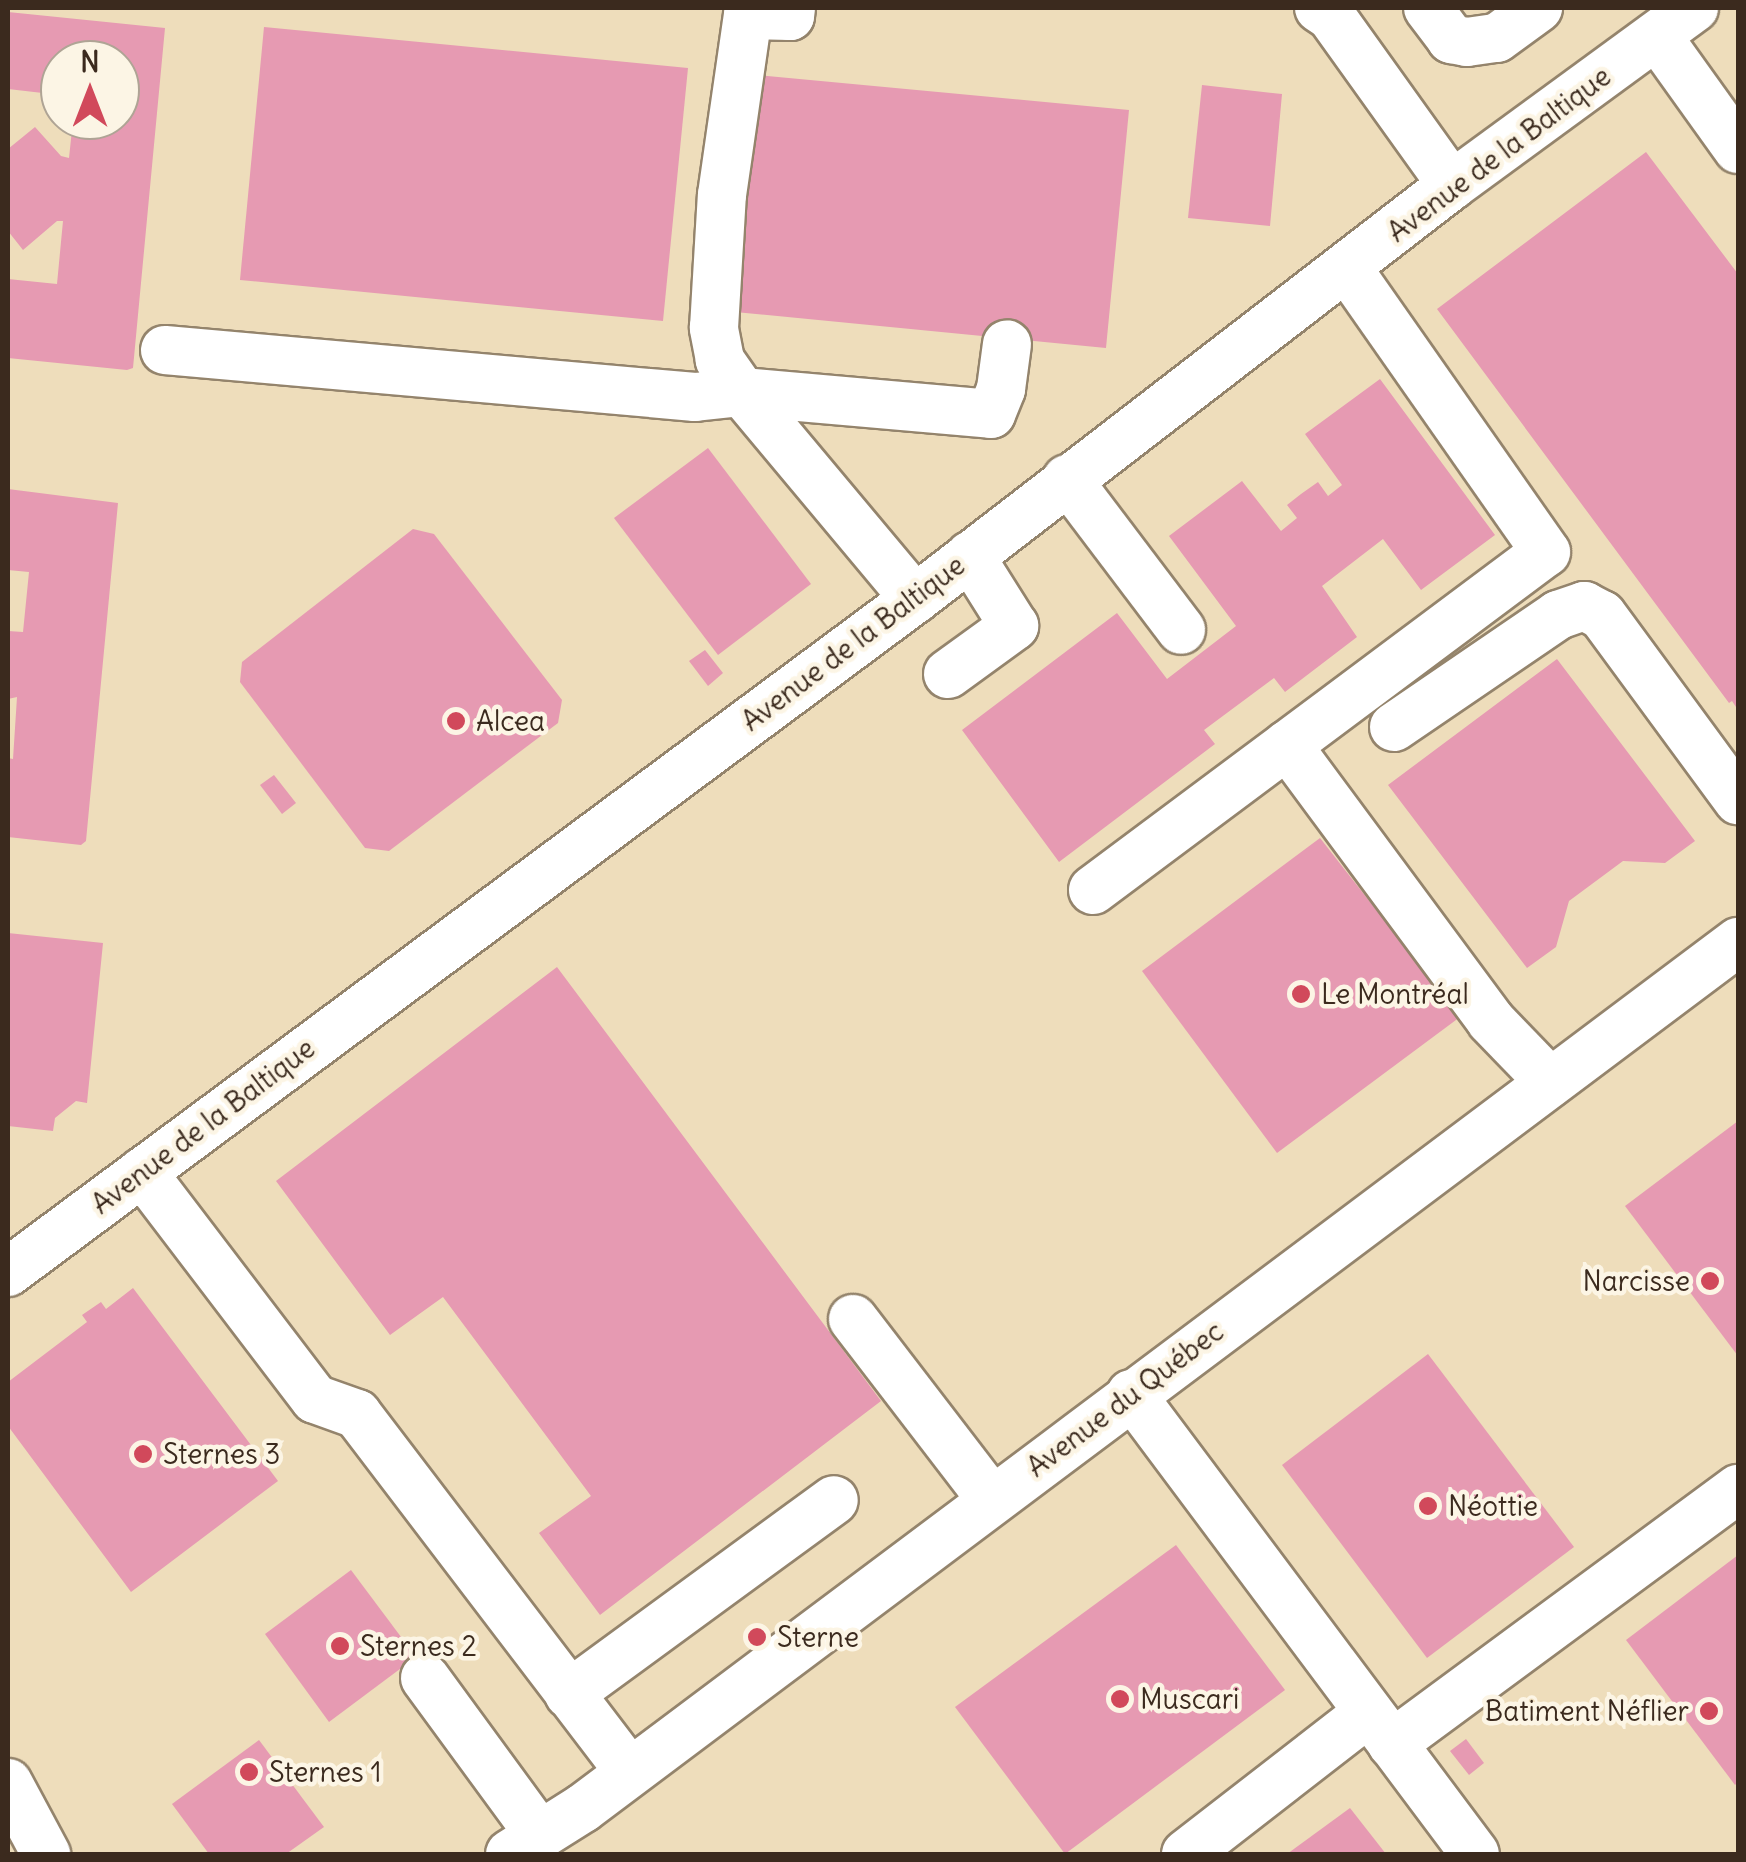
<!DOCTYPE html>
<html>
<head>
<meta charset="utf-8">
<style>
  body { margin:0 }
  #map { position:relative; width:1746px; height:1862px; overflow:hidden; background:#edb; font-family:Delius,sans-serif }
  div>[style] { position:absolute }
  .building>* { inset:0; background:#e69ab2 }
  .roads { filter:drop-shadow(2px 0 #94846c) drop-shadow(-2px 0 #94846c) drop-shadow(0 2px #94846c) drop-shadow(0 -2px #94846c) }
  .minor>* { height:48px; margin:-24px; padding:0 24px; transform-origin:24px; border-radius:24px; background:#fff }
  .dots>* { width:28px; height:28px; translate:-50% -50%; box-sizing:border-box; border:5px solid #fcf5e5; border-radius:50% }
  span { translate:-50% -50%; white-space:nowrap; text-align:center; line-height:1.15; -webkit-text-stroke:9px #fcf5e5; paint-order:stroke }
  .street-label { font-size:28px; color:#3b2a1e }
  .poi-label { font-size:28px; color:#3b2a1e }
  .left { translate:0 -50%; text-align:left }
  .right { translate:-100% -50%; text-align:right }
  .frame { position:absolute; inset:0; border:10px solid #3b2a1e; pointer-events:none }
  .north { position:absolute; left:40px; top:40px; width:100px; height:100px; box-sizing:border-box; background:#fcf5e5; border:2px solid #afa495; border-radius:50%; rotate:0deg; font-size:28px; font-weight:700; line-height:40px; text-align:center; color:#3b2a1e }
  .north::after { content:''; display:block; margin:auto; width:35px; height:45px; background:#d1495b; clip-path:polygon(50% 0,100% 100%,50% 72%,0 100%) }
</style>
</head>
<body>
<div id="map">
  <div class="building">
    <i style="clip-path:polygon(8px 12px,165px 28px,133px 368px,127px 370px,8px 358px,8px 279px,57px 284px,63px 221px,57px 221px,23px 250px,8px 231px,8px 149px,35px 127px,61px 156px,69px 158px,73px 120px,120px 120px,120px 60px,60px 60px,60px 95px,8px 89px)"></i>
    <i style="clip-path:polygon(264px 27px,688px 68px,663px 321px,240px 280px)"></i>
    <i style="clip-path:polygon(758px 75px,1129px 110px,1106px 348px,735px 312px)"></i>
    <i style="clip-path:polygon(1202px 85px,1282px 94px,1270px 226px,1188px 218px)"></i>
    <i style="clip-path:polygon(1646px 152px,1738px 274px,1738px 710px,1732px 701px,1729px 703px,1437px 309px)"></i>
    <i style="clip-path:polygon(1380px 379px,1495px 535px,1421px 590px,1383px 539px,1322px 586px,1357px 637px,1285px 692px,1274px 678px,1204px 730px,1215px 744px,1059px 862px,962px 730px,1117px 613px,1167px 679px,1236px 626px,1169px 536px,1242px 481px,1281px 531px,1297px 518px,1287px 505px,1301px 494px,1318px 482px,1328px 496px,1342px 485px,1305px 434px)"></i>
    <i style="clip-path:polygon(708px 448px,811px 584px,718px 655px,614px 518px)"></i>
    <i style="clip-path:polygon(8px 489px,118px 503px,86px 841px,81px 845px,8px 837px,8px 758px,13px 759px,17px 697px,8px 699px,8px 631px,23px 632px,29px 572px,8px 570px)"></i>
    <i style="clip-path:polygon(413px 529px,434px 534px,562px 700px,558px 723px,389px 851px,365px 848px,240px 682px,242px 662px)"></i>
    <i style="clip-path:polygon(705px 650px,723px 673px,708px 686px,689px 661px)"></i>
    <i style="clip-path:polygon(1557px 659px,1695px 841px,1665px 863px,1623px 861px,1569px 901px,1556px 947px,1527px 968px,1388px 785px)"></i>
    <i style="clip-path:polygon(274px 775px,296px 803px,282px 814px,260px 785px)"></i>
    <i style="clip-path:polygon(1320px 838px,1460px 1017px,1277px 1153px,1142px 971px)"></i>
    <i style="clip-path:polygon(8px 933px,103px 943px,87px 1103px,76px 1101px,55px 1118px,53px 1131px,8px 1126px)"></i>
    <i style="clip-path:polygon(557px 967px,881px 1401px,600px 1615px,539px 1533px,591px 1496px,443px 1297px,390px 1335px,276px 1181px)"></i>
    <i style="clip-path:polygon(1738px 1121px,1738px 1356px,1625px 1206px)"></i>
    <i style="clip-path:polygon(133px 1288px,278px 1481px,131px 1592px,8px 1426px,8px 1382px,87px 1322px,82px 1315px,101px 1302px,106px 1309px)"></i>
    <i style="clip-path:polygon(1428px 1354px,1574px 1547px,1427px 1658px,1282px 1465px)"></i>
    <i style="clip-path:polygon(1176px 1545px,1285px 1690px,1065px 1854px,955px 1707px)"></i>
    <i style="clip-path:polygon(1738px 1555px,1738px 1782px,1735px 1785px,1626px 1640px)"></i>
    <i style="clip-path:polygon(351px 1570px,416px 1657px,329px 1722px,265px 1634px)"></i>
    <i style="clip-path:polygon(1466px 1739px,1484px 1763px,1469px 1775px,1450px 1751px)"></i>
    <i style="clip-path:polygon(259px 1740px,324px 1827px,286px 1854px,209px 1854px,172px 1804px)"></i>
    <i style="clip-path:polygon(1350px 1808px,1386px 1854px,1287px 1854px)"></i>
  </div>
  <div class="roads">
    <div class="minor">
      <i style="left:1319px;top:8px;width:14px;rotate:34deg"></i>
      <i style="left:1331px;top:16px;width:208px;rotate:54.4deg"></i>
      <i style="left:1428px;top:8px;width:39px;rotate:53deg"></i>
      <i style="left:1451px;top:39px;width:16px;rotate:11deg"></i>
      <i style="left:1467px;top:42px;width:30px;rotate:-8deg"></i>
      <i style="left:1497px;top:38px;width:51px;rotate:-36.2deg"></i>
      <i style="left:1657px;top:36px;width:139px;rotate:54.4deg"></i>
      <i style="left:165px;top:350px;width:532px;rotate:5.07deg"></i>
      <i style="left:695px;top:397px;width:47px;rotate:-6.1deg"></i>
      <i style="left:742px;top:392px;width:39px;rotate:-125deg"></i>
      <i style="left:720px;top:360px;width:33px;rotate:-101deg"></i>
      <i style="left:714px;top:328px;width:133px;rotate:-86.6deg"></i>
      <i style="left:722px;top:195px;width:182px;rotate:-81.8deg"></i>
      <i style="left:748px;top:15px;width:42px;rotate:1.4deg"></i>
      <i style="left:790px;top:16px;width:8px;rotate:-83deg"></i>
      <i style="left:1067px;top:479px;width:189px;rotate:52.9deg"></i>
      <i style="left:915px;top:599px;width:270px;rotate:-129.9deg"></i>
      <i style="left:742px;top:392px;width:250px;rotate:5deg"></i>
      <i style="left:991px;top:414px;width:27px;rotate:-68deg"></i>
      <i style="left:1001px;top:389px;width:45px;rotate:-82.4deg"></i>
      <i style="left:948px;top:674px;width:82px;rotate:-36deg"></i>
      <i style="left:1014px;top:626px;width:83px;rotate:-122.2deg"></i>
      <i style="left:1394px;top:727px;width:199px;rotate:-34.3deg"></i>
      <i style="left:1558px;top:615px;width:28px;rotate:-19deg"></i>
      <i style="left:1584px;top:606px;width:20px;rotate:27deg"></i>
      <i style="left:1602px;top:615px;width:230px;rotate:53.7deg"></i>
      <i style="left:1287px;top:745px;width:343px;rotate:53.5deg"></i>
      <i style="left:1491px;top:1021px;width:85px;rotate:46deg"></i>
      <i style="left:1093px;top:890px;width:565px;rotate:-36.73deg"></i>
      <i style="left:1546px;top:552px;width:345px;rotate:-125deg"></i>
      <i style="left:142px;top:1172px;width:285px;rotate:52.7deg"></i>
      <i style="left:315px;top:1399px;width:45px;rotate:19.7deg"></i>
      <i style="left:357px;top:1414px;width:450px;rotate:52.7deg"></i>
      <i style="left:8px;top:1272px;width:1129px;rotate:-36.58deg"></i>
      <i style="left:915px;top:599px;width:678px;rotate:-37.63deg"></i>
      <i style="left:1452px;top:185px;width:300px;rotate:-36.2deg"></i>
      <i style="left:853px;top:1319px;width:228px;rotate:52.5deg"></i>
      <i style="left:1131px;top:1394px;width:574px;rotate:53.21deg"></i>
      <i style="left:425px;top:1678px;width:195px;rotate:53.8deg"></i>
      <i style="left:569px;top:1694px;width:328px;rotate:-36.2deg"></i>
      <i style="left:1392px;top:1744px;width:430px;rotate:-36.4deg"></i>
      <i style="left:8px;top:1783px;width:81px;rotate:61.8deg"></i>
      <i style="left:510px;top:1854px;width:86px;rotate:-32.2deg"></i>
      <i style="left:583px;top:1808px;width:1444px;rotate:-36.86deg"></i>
      <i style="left:1186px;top:1854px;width:230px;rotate:-37.8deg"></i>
    </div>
  </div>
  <div class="dots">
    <i style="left:456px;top:721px;background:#d1495b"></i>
    <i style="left:1301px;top:994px;background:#d1495b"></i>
    <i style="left:1710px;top:1281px;background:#d1495b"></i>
    <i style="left:143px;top:1454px;background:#d1495b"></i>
    <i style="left:1428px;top:1506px;background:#d1495b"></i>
    <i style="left:757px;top:1637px;background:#d1495b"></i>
    <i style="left:340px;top:1646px;background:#d1495b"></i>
    <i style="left:1120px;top:1699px;background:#d1495b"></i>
    <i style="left:1709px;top:1711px;background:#d1495b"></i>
    <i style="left:249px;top:1772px;background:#d1495b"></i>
  </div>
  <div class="street-label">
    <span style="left:1499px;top:154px;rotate:-37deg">Avenue de la Baltique</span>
    <span style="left:853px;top:643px;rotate:-37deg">Avenue de la Baltique</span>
    <span style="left:203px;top:1126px;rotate:-37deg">Avenue de la Baltique</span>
    <span style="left:1125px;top:1399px;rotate:-37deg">Avenue du Québec</span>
  </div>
  <div class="poi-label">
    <span class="left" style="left:476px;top:721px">Alcea</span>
    <span class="left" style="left:1321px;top:994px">Le Montréal</span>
    <span class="right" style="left:1690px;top:1281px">Narcisse</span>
    <span class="left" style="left:163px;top:1454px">Sternes 3</span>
    <span class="left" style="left:1448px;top:1506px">Néottie</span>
    <span class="left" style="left:777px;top:1637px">Sterne</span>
    <span class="left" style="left:360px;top:1646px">Sternes 2</span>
    <span class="left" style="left:1140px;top:1699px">Muscari</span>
    <span class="right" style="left:1689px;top:1711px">Batiment Néflier</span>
    <span class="left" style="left:269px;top:1772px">Sternes 1</span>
  </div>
  <div class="frame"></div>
  <div class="north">N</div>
</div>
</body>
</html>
